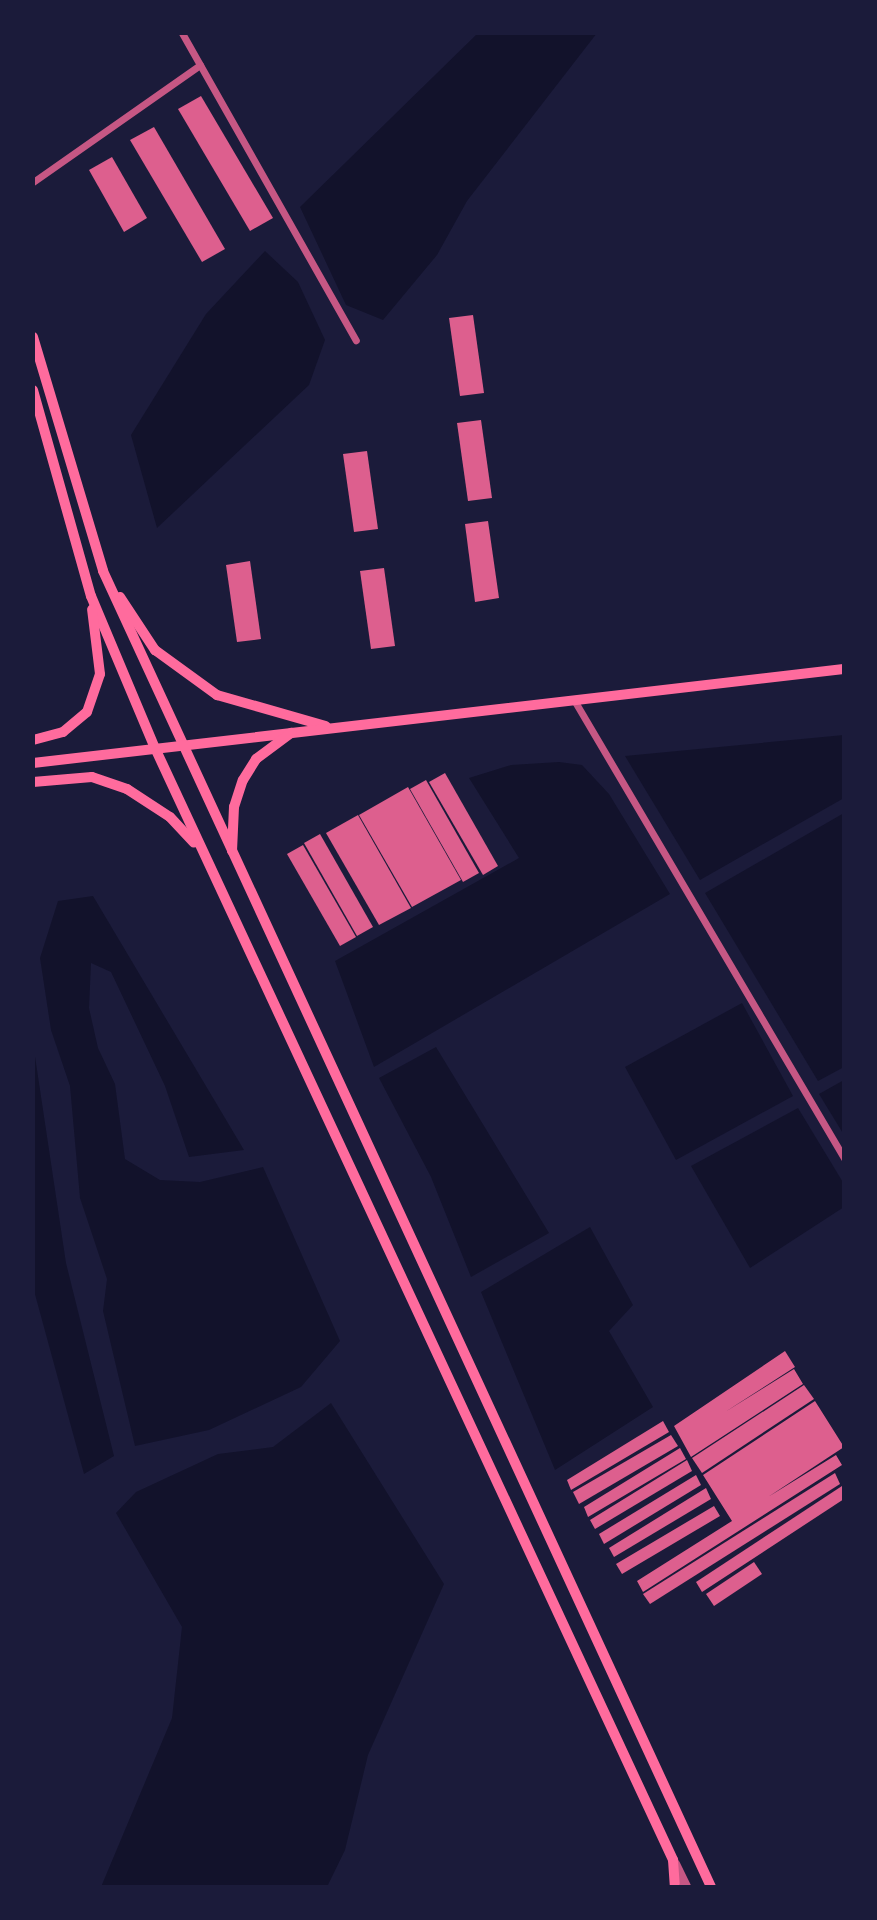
<!DOCTYPE html>
<html>
<head>
<meta charset="utf-8">
<style>
  body { margin:0 }
  #map { position:relative; width:877px; height:1920px; overflow:hidden; background:#1b1b3a; font-family:Poppins,sans-serif }
  div>[style] { position:absolute }
  .water>* { inset:0; background:#12122b }
  .building>* { inset:0; background:#dd5f8e }
  .minor>* { height:7px; margin:-3.5px; padding:0 3.5px; transform-origin:3.5px; border-radius:3.5px; background:#c65784 }
  .tertiary>* { height:10px; margin:-5px; padding:0 5px; transform-origin:5px; border-radius:5px; background:#c65784 }
  .secondary>* { height:10px; margin:-5px; padding:0 5px; transform-origin:5px; border-radius:5px; background:#ff6b9d }
  span { translate:-50% -50%; white-space:nowrap; text-align:center; line-height:1.15; -webkit-text-stroke:5px #1b1b3a; paint-order:stroke }
  .frame { position:absolute; inset:0; border:35px solid #1b1b3a; pointer-events:none }
</style>
</head>
<body>
<div id="map">
  <div class="water">
    <i style="clip-path:polygon(478px 33px,597px 33px,467px 201px,437px 255px,383px 320px,346px 305px,300px 207px)"></i>
    <i style="clip-path:polygon(265px 251px,298px 282px,325px 340px,309px 385px,157px 528px,131px 435px,206px 314px)"></i>
    <i style="clip-path:polygon(844px 735px,844px 798px,700px 880px,625px 756px)"></i>
    <i style="clip-path:polygon(559px 762px,582px 765px,609px 794px,670px 894px,374px 1067px,335px 961px,519px 858px,469px 778px,511px 765px)"></i>
    <i style="clip-path:polygon(844px 813px,844px 1067px,818px 1081px,705px 893px)"></i>
    <i style="clip-path:polygon(93px 896px,244px 1150px,189px 1157px,165px 1086px,111px 972px,91px 963px,89px 1008px,98px 1048px,115px 1084px,125px 1159px,160px 1180px,200px 1182px,263px 1167px,340px 1341px,301px 1387px,209px 1430px,135px 1446px,103px 1311px,107px 1279px,80px 1198px,70px 1086px,51px 1030px,40px 958px,58px 901px)"></i>
    <i style="clip-path:polygon(742px 1003px,793px 1096px,676px 1160px,625px 1067px)"></i>
    <i style="clip-path:polygon(33px 1043px,66px 1263px,114px 1456px,84px 1474px,33px 1287px)"></i>
    <i style="clip-path:polygon(436px 1047px,549px 1233px,471px 1277px,431px 1177px,379px 1078px)"></i>
    <i style="clip-path:polygon(844px 1080px,844px 1135px,819px 1094px)"></i>
    <i style="clip-path:polygon(798px 1108px,844px 1184px,844px 1207px,750px 1268px,691px 1166px)"></i>
    <i style="clip-path:polygon(590px 1227px,633px 1305px,609px 1331px,653px 1407px,555px 1470px,481px 1292px)"></i>
    <i style="clip-path:polygon(331px 1403px,444px 1584px,368px 1755px,345px 1850px,327px 1887px,101px 1887px,172px 1718px,182px 1627px,116px 1513px,136px 1492px,218px 1454px,273px 1447px)"></i>
  </div>
  <div class="building">
    <i style="clip-path:polygon(201px 96px,273px 218px,250px 231px,178px 109px)"></i>
    <i style="clip-path:polygon(154px 127px,225px 249px,202px 262px,130px 140px)"></i>
    <i style="clip-path:polygon(112px 157px,147px 218px,124px 232px,89px 170px)"></i>
    <i style="clip-path:polygon(473px 315px,484px 393px,460px 396px,449px 318px)"></i>
    <i style="clip-path:polygon(481px 420px,492px 498px,468px 501px,457px 423px)"></i>
    <i style="clip-path:polygon(367px 451px,378px 529px,354px 532px,343px 454px)"></i>
    <i style="clip-path:polygon(488px 521px,499px 598px,475px 602px,465px 524px)"></i>
    <i style="clip-path:polygon(250px 561px,261px 639px,237px 642px,226px 565px)"></i>
    <i style="clip-path:polygon(384px 568px,395px 646px,371px 649px,360px 571px)"></i>
    <i style="clip-path:polygon(445px 773px,498px 866px,483px 875px,429px 782px)"></i>
    <i style="clip-path:polygon(426px 780px,479px 873px,463px 882px,410px 789px)"></i>
    <i style="clip-path:polygon(408px 787px,461px 880px,412px 907px,359px 815px)"></i>
    <i style="clip-path:polygon(358px 815px,411px 908px,379px 925px,326px 833px)"></i>
    <i style="clip-path:polygon(320px 834px,373px 927px,357px 936px,304px 843px)"></i>
    <i style="clip-path:polygon(303px 845px,356px 937px,340px 946px,287px 854px)"></i>
    <i style="clip-path:polygon(785px 1351px,795px 1367px,725px 1412px,794px 1369px,803px 1384px,691px 1457px,674px 1426px)"></i>
    <i style="clip-path:polygon(804px 1385px,814px 1399px,702px 1473px,692px 1458px)"></i>
    <i style="clip-path:polygon(815px 1401px,844px 1447px,768px 1497px,836px 1455px,842px 1465px,643px 1592px,637px 1581px,732px 1521px,703px 1475px)"></i>
    <i style="clip-path:polygon(663px 1421px,669px 1432px,571px 1490px,567px 1480px)"></i>
    <i style="clip-path:polygon(671px 1435px,678px 1446px,579px 1504px,573px 1492px)"></i>
    <i style="clip-path:polygon(680px 1448px,686px 1459px,588px 1517px,584px 1507px)"></i>
    <i style="clip-path:polygon(687px 1460px,692px 1471px,595px 1529px,590px 1520px)"></i>
    <i style="clip-path:polygon(835px 1473px,840px 1484px,650px 1604px,643px 1594px)"></i>
    <i style="clip-path:polygon(696px 1475px,701px 1485px,604px 1544px,599px 1534px)"></i>
    <i style="clip-path:polygon(842px 1486px,844px 1499px,702px 1592px,696px 1582px)"></i>
    <i style="clip-path:polygon(706px 1488px,711px 1499px,614px 1557px,609px 1548px)"></i>
    <i style="clip-path:polygon(714px 1506px,720px 1516px,622px 1574px,616px 1564px)"></i>
    <i style="clip-path:polygon(754px 1562px,762px 1574px,714px 1606px,706px 1594px)"></i>
  </div>
  <div class="minor">
    <i style="left:182px;top:33px;width:353px;rotate:60.5deg"></i>
    <i style="left:33px;top:182px;width:204px;rotate:-35deg"></i>
    <i style="left:574px;top:700px;width:532px;rotate:59.48deg"></i>
  </div>
  <div class="tertiary">
    <i style="left:675px;top:1864px;width:25px;rotate:64deg"></i>
  </div>
  <div class="secondary">
    <i style="left:33px;top:337px;width:244px;rotate:73.3deg"></i>
    <i style="left:103px;top:571px;width:1450px;rotate:65.2deg"></i>
    <i style="left:33px;top:390px;width:214px;rotate:74.3deg"></i>
    <i style="left:91px;top:596px;width:165px;rotate:67.2deg"></i>
    <i style="left:155px;top:748px;width:1227px;rotate:65.02deg"></i>
    <i style="left:673px;top:1860px;width:27px;rotate:86deg"></i>
    <i style="left:120px;top:597px;width:64px;rotate:56.6deg"></i>
    <i style="left:155px;top:650px;width:77px;rotate:36deg"></i>
    <i style="left:217px;top:695px;width:113px;rotate:15.9deg"></i>
    <i style="left:33px;top:740px;width:31px;rotate:-15deg"></i>
    <i style="left:63px;top:732px;width:31px;rotate:-40deg"></i>
    <i style="left:87px;top:712px;width:40px;rotate:-71.1deg"></i>
    <i style="left:100px;top:674px;width:65px;rotate:-97deg"></i>
    <i style="left:33px;top:763px;width:816px;rotate:-6.61deg"></i>
    <i style="left:33px;top:782px;width:59px;rotate:-4.8deg"></i>
    <i style="left:92px;top:777px;width:37px;rotate:19deg"></i>
    <i style="left:127px;top:789px;width:51px;rotate:33.1deg"></i>
    <i style="left:170px;top:817px;width:35px;rotate:47deg"></i>
    <i style="left:232px;top:851px;width:44px;rotate:-87.4deg"></i>
    <i style="left:234px;top:807px;width:28px;rotate:-72deg"></i>
    <i style="left:243px;top:780px;width:25px;rotate:-58deg"></i>
    <i style="left:256px;top:759px;width:44px;rotate:-36.6deg"></i>
  </div>
  <div class="frame"></div>
</div>
</body>
</html>
